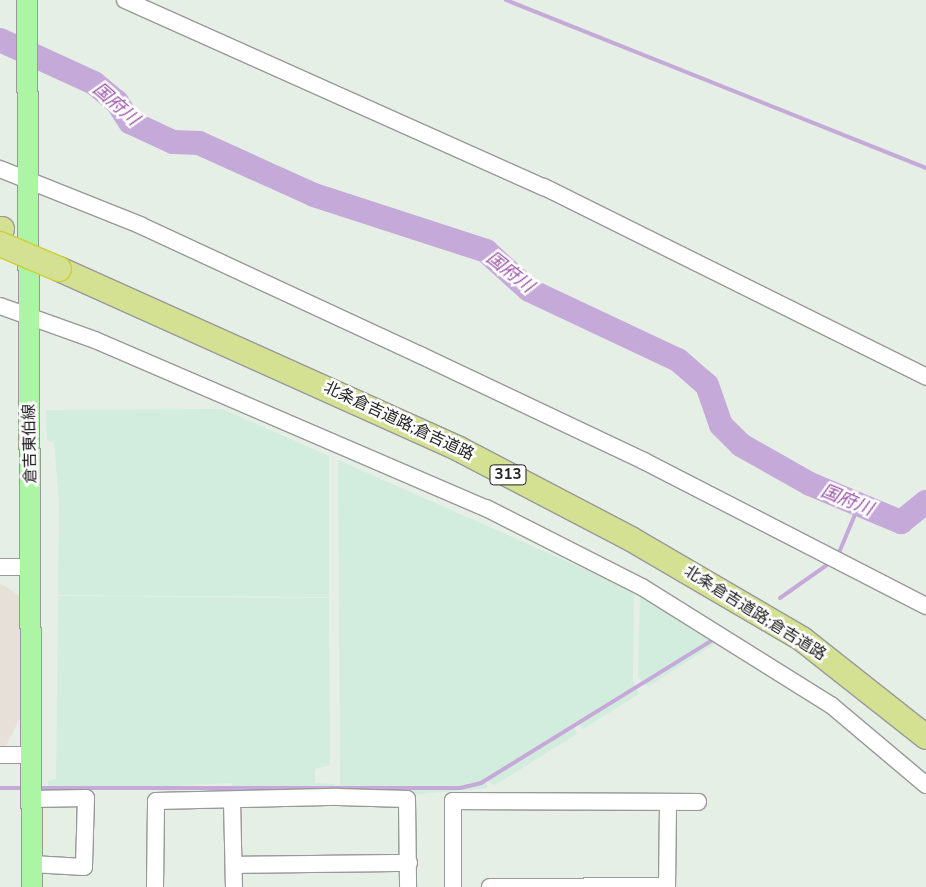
<!DOCTYPE html>
<html>
<head>
<meta charset="utf-8">
<style>
  body { margin:0 }
  #map { position:relative; width:926px; height:887px; overflow:hidden; background:#e6efe6; font-family:"Nunito Sans","Noto Sans JP",sans-serif }
  div>[style] { position:absolute }
  .industrial>* { inset:0; background:#e7e0d8 }
  .farmland>* { inset:0; background:#d2ecdd }
  .stream>* { height:4px; margin:-2px; padding:0 2px; transform-origin:2px; border-radius:2px; background:#c5a9d9 }
  .river>* { height:24px; margin:-12px; padding:0 12px; transform-origin:12px; border-radius:12px; background:#c5a9d9 }
  .roads { filter:drop-shadow(1px 0 #999) drop-shadow(-1px 0 #999) drop-shadow(0 1px #999) drop-shadow(0 -1px #999) }
  .minor>* { height:16px; margin:-8px; padding:0 8px; transform-origin:8px; border-radius:8px; background:#fff }
  .major>* { height:20px; margin:-10px; padding:0 10px; transform-origin:10px; border-radius:10px; background:#acf5a4 }
  .highway>* { height:24px; margin:-12px; padding:0 12px; transform-origin:12px; border-radius:12px; background:#d4e193 }
  .bridges { filter:drop-shadow(1px 0 #cece31) drop-shadow(-1px 0 #cece31) drop-shadow(0 1px #cece31) drop-shadow(0 -1px #cece31) }
  .highway-bridge>* { height:24px; margin:-12px; padding:0 12px; transform-origin:12px; border-radius:12px; background:#d4e193 }
  span { translate:-50% -50%; white-space:nowrap; text-align:center; line-height:1.15; -webkit-text-stroke:5px #fff; paint-order:stroke }
  .shield-label span { padding:1px 4px; background:#fff; border:1px solid; border-radius:4px; -webkit-text-stroke-width:0 }
  .shield-label { font-size:15px; color:#1f1f1f; font-weight:700 }
  .street-label { font-size:16px; color:#1f1f1f }
  .water-label { font-size:18px; color:#9a52a8; font-style:italic }
</style>
</head>
<body>
<div id="map">
  <div class="industrial">
    <i style="clip-path:polygon(0 583px,23px 598px,24px 719px,19px 720px,6px 746px,0 746px)"></i>
  </div>
  <div class="farmland">
    <i style="clip-path:polygon(222px 409px,329px 456px,329px 597px,58px 595px,59px 503px,54px 442px,47px 441px,46px 410px)"></i>
    <i style="clip-path:polygon(338px 460px,634px 591px,633px 682px,639px 694px,583px 729px,577px 721px,573px 723px,577px 734px,495px 785px,484px 779px,488px 788px,420px 794px,340px 792px)"></i>
    <i style="clip-path:polygon(640px 594px,718px 642px,647px 687px,638px 676px)"></i>
    <i style="clip-path:polygon(58px 596px,329px 598px,330px 765px,315px 769px,315px 783px,335px 784px,335px 794px,234px 793px,231px 783px,48px 792px,48px 781px,56px 779px)"></i>
  </div>
  <div class="stream">
    <i style="left:506px;top:0;width:452px;rotate:21.8deg"></i>
    <i style="left:838px;top:555px;width:54px;rotate:-67.2deg"></i>
    <i style="left:780px;top:598px;width:62px;rotate:-35.2deg"></i>
    <i style="left:0;top:788px;width:25px"></i>
    <i style="left:37px;top:788px;width:423px"></i>
    <i style="left:460px;top:788px;width:22px;rotate:-13deg"></i>
    <i style="left:481px;top:783px;width:270px;rotate:-31.7deg"></i>
  </div>
  <div class="river">
    <i style="left:0;top:40px;width:103px;rotate:24.6deg"></i>
    <i style="left:94px;top:83px;width:30px;rotate:40deg"></i>
    <i style="left:117px;top:102px;width:24px;rotate:57deg"></i>
    <i style="left:130px;top:122px;width:47px;rotate:24.9deg"></i>
    <i style="left:173px;top:142px;width:26px;rotate:2deg"></i>
    <i style="left:199px;top:143px;width:126px;rotate:24.3deg"></i>
    <i style="left:314px;top:195px;width:181px;rotate:18deg"></i>
    <i style="left:486px;top:251px;width:58px;rotate:42.2deg"></i>
    <i style="left:529px;top:290px;width:165px;rotate:25.2deg"></i>
    <i style="left:678px;top:360px;width:38px;rotate:41deg"></i>
    <i style="left:707px;top:385px;width:42px;rotate:70.7deg"></i>
    <i style="left:721px;top:425px;width:28px;rotate:45deg"></i>
    <i style="left:741px;top:445px;width:79px;rotate:29.5deg"></i>
    <i style="left:810px;top:484px;width:99px;rotate:22.7deg"></i>
    <i style="left:901px;top:522px;width:32px;rotate:-39deg"></i>
  </div>
  <div class="roads">
    <div class="minor">
      <i style="left:125px;top:0;width:459px;rotate:24.1deg"></i>
      <i style="left:544px;top:187px;width:427px;rotate:26.4deg"></i>
      <i style="left:0;top:169px;width:151px;rotate:21.8deg"></i>
      <i style="left:140px;top:225px;width:309px;rotate:24.9deg"></i>
      <i style="left:420px;top:355px;width:248px;rotate:25.3deg"></i>
      <i style="left:644px;top:461px;width:317px;rotate:27.2deg"></i>
      <i style="left:0;top:306px;width:101px;rotate:19.7deg"></i>
      <i style="left:95px;top:340px;width:426px;rotate:23.3deg"></i>
      <i style="left:486px;top:508px;width:175px;rotate:26.9deg"></i>
      <i style="left:642px;top:587px;width:223px;rotate:32deg"></i>
      <i style="left:831px;top:705px;width:124px;rotate:40.1deg"></i>
      <i style="left:0;top:567px;width:32px"></i>
      <i style="left:0;top:755px;width:30px"></i>
      <i style="left:32px;top:799px;width:54px;rotate:-1.1deg"></i>
      <i style="left:86px;top:798px;width:69px;rotate:91.7deg"></i>
      <i style="left:84px;top:867px;width:52px;rotate:-176.7deg"></i>
      <i style="left:232px;top:800px;width:87px;rotate:88.7deg"></i>
      <i style="left:234px;top:865px;width:175px;rotate:-0.7deg"></i>
      <i style="left:155px;top:887px;width:86px;rotate:-89.3deg"></i>
      <i style="left:156px;top:801px;width:182px;rotate:-1.3deg"></i>
      <i style="left:338px;top:797px;width:69px;rotate:1.7deg"></i>
      <i style="left:407px;top:799px;width:88px;rotate:89.3deg"></i>
      <i style="left:453px;top:887px;width:86px;rotate:-90deg"></i>
      <i style="left:453px;top:801px;width:245px;rotate:0.2deg"></i>
      <i style="left:490px;top:887px;width:177px;rotate:-0.3deg"></i>
      <i style="left:667px;top:887px;width:84px;rotate:-89.3deg"></i>
    </div>
    <div class="major">
      <i style="left:27px;top:0;width:887px;rotate:89.68deg"></i>
    </div>
    <div class="highway">
      <i style="left:0;top:229px;width:2px"></i>
      <i style="left:59px;top:269px;width:439px;rotate:24.2deg"></i>
      <i style="left:459px;top:449px;width:194px;rotate:27.6deg"></i>
      <i style="left:631px;top:539px;width:198px;rotate:30.3deg"></i>
      <i style="left:802px;top:639px;width:158px;rotate:38.3deg"></i>
    </div>
  </div>
  <div class="bridges">
    <div class="highway-bridge">
      <i style="left:0;top:244px;width:64px;rotate:23deg"></i>
    </div>
  </div>
  <div class="shield-label">
    <span style="left:508px;top:475px">313</span>
  </div>
  <div class="street-label">
    <span style="left:399px;top:421px;rotate:25deg">北条倉吉道路;倉吉道路</span>
    <span style="left:30px;top:444px;rotate:-91deg">倉吉東伯線</span>
    <span style="left:755px;top:613px;rotate:32deg">北条倉吉道路;倉吉道路</span>
  </div>
  <div class="water-label">
    <span style="left:116px;top:104px;rotate:41deg">国府川</span>
    <span style="left:510px;top:272px;rotate:38deg">国府川</span>
    <span style="left:847px;top:500px;rotate:22deg">国府川</span>
  </div>
</div>
</body>
</html>
